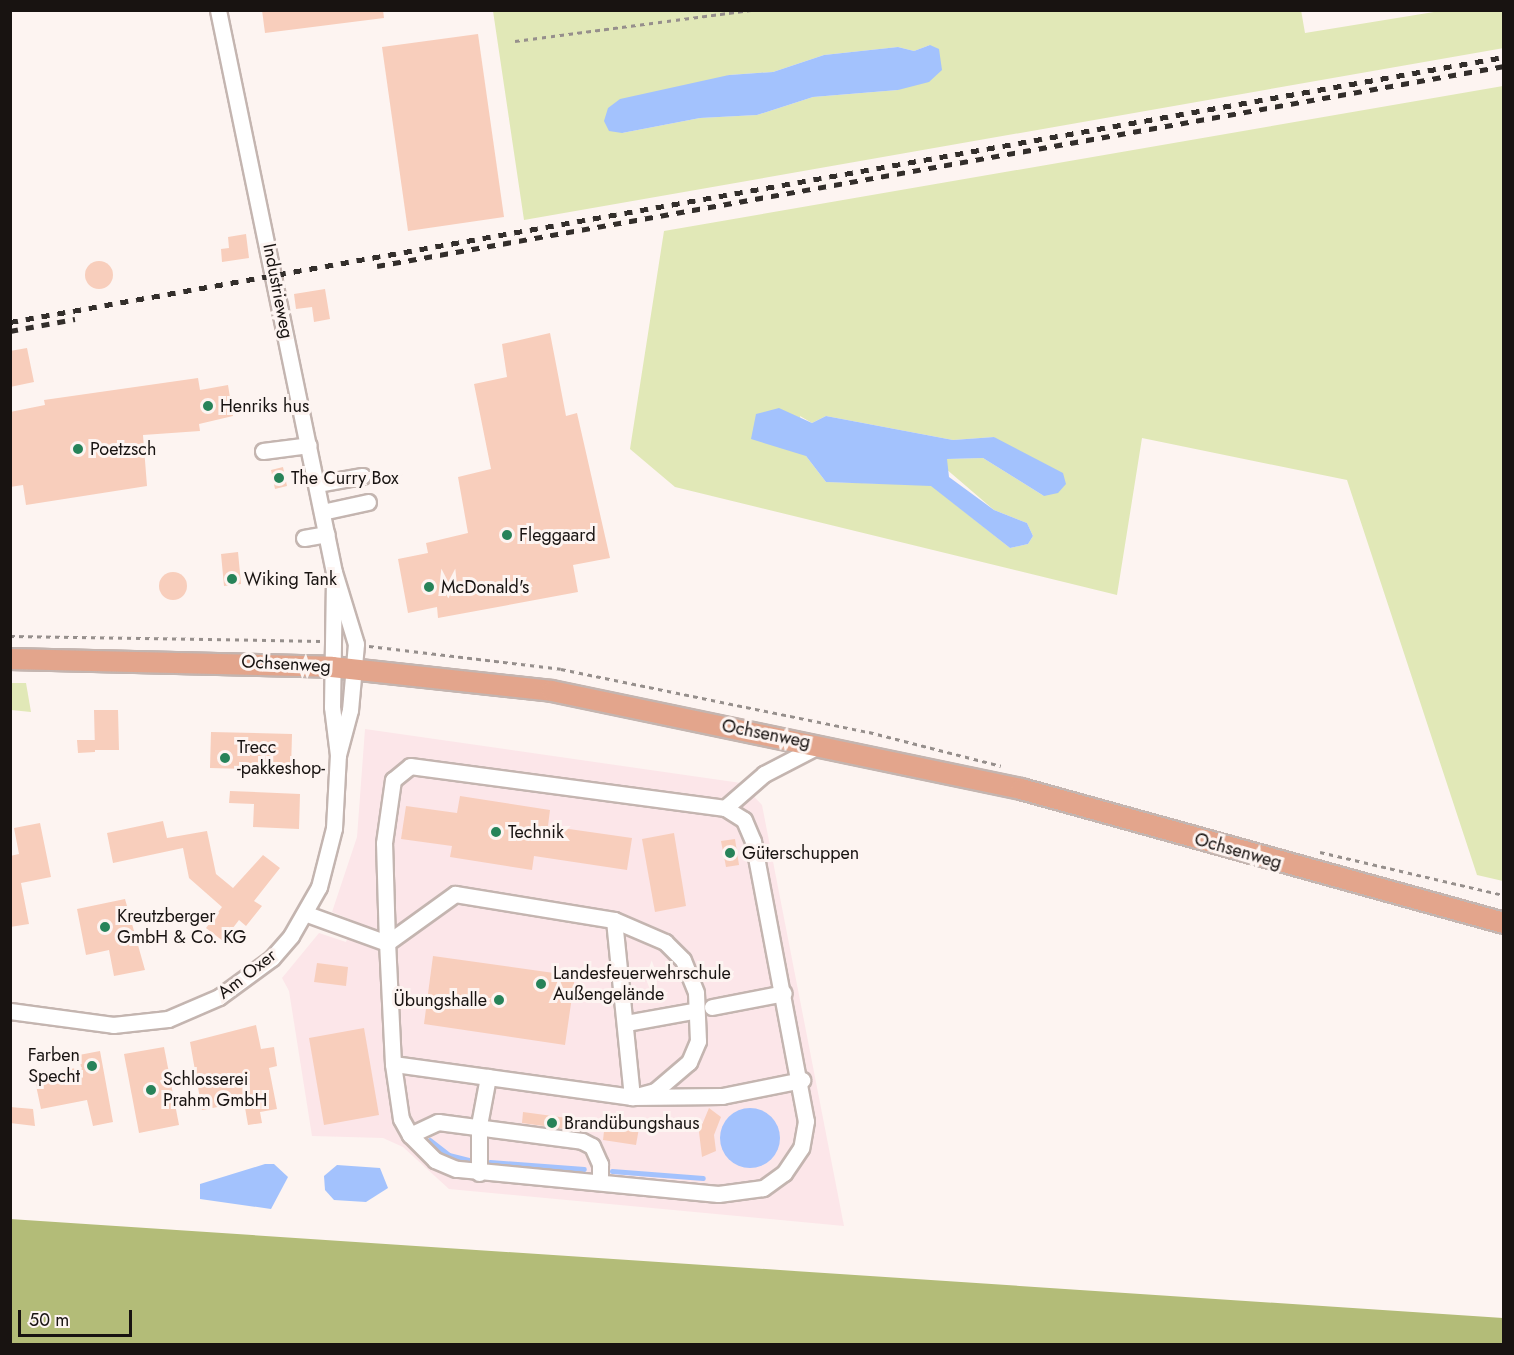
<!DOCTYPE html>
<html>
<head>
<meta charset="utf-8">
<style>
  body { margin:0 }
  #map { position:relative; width:1514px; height:1355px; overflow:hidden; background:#fdf4f1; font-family:Jost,sans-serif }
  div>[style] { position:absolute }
  .education>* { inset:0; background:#fce6e9 }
  .green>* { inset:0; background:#e1e8b7 }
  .forest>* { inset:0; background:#b3bc78 }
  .water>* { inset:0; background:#a3c2fd }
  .round { border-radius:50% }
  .stream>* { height:4.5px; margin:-2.25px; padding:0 2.25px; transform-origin:2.25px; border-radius:2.25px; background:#a3c2fd }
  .building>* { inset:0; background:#f8cebc }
  .path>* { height:3px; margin-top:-1.5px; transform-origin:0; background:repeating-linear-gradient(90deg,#968f8c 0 4.5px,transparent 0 9px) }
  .roads { filter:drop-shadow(2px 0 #c4b5b0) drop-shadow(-2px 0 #c4b5b0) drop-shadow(0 2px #c4b5b0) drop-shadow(0 -2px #c4b5b0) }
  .minor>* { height:15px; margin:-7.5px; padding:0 7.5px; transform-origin:7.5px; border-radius:7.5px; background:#fff }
  .major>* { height:20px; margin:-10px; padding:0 10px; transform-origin:10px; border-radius:10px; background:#e3a58c }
  .rail>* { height:4.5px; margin-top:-2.25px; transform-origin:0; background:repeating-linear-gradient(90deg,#332e2b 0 8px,transparent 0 16px) }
  .dots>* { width:16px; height:16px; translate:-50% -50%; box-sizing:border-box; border:3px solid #fdf4f1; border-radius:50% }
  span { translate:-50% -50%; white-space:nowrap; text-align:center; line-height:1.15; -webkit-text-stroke:6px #fdf4f1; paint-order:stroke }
  .street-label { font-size:18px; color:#181311 }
  .poi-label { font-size:18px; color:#181311 }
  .left { translate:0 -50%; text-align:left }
  .right { translate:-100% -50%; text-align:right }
  .frame { position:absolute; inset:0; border:12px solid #181311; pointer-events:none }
  .scale { position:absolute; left:18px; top:1310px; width:114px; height:27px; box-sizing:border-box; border:3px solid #181311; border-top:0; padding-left:8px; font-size:18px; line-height:21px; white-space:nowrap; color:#181311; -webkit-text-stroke:4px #fdf4f1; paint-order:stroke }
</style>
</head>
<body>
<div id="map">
  <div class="education">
    <i style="clip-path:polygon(365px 729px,741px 783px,762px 805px,844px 1226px,449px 1189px,403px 1147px,383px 1138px,312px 1136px,289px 991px,282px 978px,319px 933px,346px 942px,354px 921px,332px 912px,357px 837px)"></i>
  </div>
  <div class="green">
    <i style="clip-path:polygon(evenodd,565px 10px,1301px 10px,1305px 33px,1440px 11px,1503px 10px,1504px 48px,524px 220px,493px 11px,565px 10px,930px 45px,898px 90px,813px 97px,757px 115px,700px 118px,622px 133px,729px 75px,773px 72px,824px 55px,898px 47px,914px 51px,930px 45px)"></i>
    <i style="clip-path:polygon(evenodd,1503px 86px,1503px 881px,1477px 875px,1347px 480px,1142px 438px,1117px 595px,675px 487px,630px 449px,664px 231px,1503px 86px,800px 416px,812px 423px,826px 416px,953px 440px,994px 437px,1044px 496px,983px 458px,947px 459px,945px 468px,994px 510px,1027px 523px,1033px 536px,1028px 544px,1010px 548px,931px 485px,826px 482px,806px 456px,800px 416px)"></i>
    <i style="clip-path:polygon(10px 683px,26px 683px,31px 712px,11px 710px)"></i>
  </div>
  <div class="forest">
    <i style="clip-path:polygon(10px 1219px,1503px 1318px,1503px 1344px,11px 1344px)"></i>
  </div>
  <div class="water">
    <i style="clip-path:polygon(930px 45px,939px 49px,942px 70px,929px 82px,898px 90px,813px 97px,757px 115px,700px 118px,622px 133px,609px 131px,604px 121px,608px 108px,620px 99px,729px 75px,773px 72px,824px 55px,898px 47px,914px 51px)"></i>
    <i style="clip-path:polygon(779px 408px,812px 423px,826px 416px,953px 440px,994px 437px,1063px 473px,1066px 484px,1058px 493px,1044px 496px,983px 458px,947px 459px,949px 477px,994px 510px,1027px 523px,1033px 536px,1028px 544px,1010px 548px,931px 486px,826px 482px,806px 456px,751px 439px,756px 414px)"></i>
    <i class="round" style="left:720px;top:1108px;width:60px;height:60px"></i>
    <i style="clip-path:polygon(265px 1164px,274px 1164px,288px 1177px,271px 1209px,200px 1199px,200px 1184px)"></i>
    <i style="clip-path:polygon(337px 1165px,380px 1168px,388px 1188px,366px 1202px,334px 1200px,325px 1190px,324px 1176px)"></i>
  </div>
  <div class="stream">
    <i style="left:430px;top:1140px;width:24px;rotate:38deg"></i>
    <i style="left:449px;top:1155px;width:21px;rotate:14deg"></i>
    <i style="left:490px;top:1162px;width:94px;rotate:4.3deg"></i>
    <i style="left:612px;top:1171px;width:91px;rotate:4.4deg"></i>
  </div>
  <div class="building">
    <i style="clip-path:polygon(262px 10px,383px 10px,384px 18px,265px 33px)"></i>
    <i style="clip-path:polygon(478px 34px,504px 217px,408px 231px,382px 47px)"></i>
    <i style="clip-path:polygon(246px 234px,249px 258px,222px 262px,221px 249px,229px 248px,228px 237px)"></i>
    <i class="round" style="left:85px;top:261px;width:28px;height:28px"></i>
    <i style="clip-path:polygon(325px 289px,330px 319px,314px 322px,312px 307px,296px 309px,294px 294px)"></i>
    <i style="clip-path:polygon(550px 333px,566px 416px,577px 413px,610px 558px,573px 565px,578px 592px,438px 618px,437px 607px,408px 613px,398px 559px,428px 553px,426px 543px,468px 533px,458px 477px,491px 469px,474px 384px,507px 377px,502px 344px)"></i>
    <i style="clip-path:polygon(27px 348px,34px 382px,10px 387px,10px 351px)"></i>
    <i style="clip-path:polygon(198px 378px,200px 390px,228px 385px,233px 416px,199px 424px,200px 431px,143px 435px,147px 486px,26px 505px,23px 485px,10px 487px,10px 412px,45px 405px,44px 400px)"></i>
    <i style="clip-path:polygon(283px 467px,287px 486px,275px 489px,271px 470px)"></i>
    <i style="clip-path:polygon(238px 552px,241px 584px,224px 586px,221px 554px)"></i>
    <i class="round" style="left:159px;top:572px;width:28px;height:28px"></i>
    <i style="clip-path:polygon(94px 710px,118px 710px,119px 750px,95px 750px)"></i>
    <i style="clip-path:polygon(211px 732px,292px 734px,291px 770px,210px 768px)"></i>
    <i style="clip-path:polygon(77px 740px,95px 740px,95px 752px,78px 753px)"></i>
    <i style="clip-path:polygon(230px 791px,300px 794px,299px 829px,253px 827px,254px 804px,229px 803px)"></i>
    <i style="clip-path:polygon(460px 796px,550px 810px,548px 826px,632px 838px,627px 870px,534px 856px,532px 870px,450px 857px,452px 846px,401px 839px,406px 806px,457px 813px)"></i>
    <i style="clip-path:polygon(163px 821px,167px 838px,207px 831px,216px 874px,233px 888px,263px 855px,280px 868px,254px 901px,262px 906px,246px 926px,239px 920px,223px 941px,206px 928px,222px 907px,189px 878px,183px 848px,113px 863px,107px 833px)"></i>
    <i style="clip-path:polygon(40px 823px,51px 877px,21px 883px,29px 924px,10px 927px,10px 856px,19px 854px,14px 828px)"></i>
    <i style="clip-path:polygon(674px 833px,686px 906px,655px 912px,642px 839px)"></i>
    <i style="clip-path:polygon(735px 839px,739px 865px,726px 867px,721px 841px)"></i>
    <i style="clip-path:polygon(125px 899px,145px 970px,114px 976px,109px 950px,86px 955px,77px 909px)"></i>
    <i style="clip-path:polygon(433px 956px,575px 976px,565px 1045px,424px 1024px)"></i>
    <i style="clip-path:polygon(317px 963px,348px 967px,346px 986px,314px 982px)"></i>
    <i style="clip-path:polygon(256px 1025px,261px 1049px,274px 1047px,277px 1066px,269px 1068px,277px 1109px,260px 1112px,262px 1123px,248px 1125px,244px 1102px,202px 1110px,190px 1042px)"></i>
    <i style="clip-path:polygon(364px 1028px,379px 1115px,324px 1125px,309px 1038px)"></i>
    <i style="clip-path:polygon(164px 1047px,179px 1125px,139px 1133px,124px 1054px)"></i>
    <i style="clip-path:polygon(100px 1051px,113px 1122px,93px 1126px,87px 1100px,41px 1109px,34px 1076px,81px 1067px,79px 1055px)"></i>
    <i style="clip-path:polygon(10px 1107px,33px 1109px,35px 1126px,10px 1123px)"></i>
    <i style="clip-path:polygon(709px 1108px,721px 1117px,714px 1135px,716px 1151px,702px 1157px,699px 1132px)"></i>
    <i style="clip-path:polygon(523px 1112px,582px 1120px,580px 1131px,522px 1123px)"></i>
    <i style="clip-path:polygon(605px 1123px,639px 1128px,636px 1145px,603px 1140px)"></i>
  </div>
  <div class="path">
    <i style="left:515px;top:41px;width:238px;rotate:-7.5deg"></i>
    <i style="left:10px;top:636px;width:311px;rotate:0.9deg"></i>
    <i style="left:369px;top:646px;width:193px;rotate:6.8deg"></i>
    <i style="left:561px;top:669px;width:314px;rotate:11.6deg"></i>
    <i style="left:869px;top:732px;width:136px;rotate:14.4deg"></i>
    <i style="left:1320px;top:852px;width:189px;rotate:13.2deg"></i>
  </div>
  <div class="roads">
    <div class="minor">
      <i style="left:218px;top:10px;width:574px;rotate:78.34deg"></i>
      <i style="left:334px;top:572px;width:75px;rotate:73deg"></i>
      <i style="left:356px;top:644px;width:66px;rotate:95.2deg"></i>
      <i style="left:350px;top:710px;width:47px;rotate:104.9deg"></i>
      <i style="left:263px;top:451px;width:46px;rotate:-7.4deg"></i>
      <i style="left:317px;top:484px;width:46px;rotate:-10.1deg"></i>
      <i style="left:322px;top:512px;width:47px;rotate:-12.3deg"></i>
      <i style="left:304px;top:538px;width:23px;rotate:-10deg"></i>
      <i style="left:725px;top:808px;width:52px;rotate:-41.1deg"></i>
      <i style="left:764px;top:774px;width:63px;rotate:-27.4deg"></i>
      <i style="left:455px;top:894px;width:161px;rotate:9.3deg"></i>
      <i style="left:614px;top:920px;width:56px;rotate:23.3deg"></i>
      <i style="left:665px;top:942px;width:25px;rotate:45deg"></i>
      <i style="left:683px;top:960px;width:35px;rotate:68deg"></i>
      <i style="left:696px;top:993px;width:48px;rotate:87.6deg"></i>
      <i style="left:698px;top:1041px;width:23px;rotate:113deg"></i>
      <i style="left:689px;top:1062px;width:45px;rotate:139.5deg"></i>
      <i style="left:655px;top:1091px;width:24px;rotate:165deg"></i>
      <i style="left:632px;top:1097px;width:241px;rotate:-172.1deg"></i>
      <i style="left:393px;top:1064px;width:121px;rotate:-92.8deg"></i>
      <i style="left:387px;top:943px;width:84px;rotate:-35.8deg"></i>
      <i style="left:307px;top:914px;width:85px;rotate:19.9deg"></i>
      <i style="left:387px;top:943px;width:100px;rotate:-91.7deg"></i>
      <i style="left:384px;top:843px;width:64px;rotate:-81.9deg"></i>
      <i style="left:393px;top:780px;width:22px;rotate:-39deg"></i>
      <i style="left:410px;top:766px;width:318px;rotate:7.6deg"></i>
      <i style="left:725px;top:808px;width:22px;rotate:32deg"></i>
      <i style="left:744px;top:820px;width:23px;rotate:67deg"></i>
      <i style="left:753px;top:841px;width:285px;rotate:79.3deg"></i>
      <i style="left:806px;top:1121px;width:27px;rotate:100deg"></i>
      <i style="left:801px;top:1148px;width:30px;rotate:124deg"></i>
      <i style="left:784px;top:1173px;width:26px;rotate:144deg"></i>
      <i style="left:763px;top:1188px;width:45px;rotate:172.4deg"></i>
      <i style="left:718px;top:1194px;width:263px;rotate:-174.5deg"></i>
      <i style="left:456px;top:1169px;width:23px;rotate:-157deg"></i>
      <i style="left:435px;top:1160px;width:35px;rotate:-135deg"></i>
      <i style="left:410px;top:1135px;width:18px;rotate:-119deg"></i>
      <i style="left:401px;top:1119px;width:56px;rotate:-98.3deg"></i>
      <i style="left:614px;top:920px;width:178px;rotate:84.2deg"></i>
      <i style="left:632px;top:1097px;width:90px;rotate:-0.6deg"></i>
      <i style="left:722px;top:1096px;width:82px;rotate:-11.3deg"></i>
      <i style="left:712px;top:1007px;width:73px;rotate:-11deg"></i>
      <i style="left:10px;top:1011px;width:104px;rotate:7.7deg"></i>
      <i style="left:113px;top:1025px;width:55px;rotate:-6.2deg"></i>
      <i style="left:168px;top:1019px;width:56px;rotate:-23.3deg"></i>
      <i style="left:219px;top:997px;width:66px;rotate:-36.3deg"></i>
      <i style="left:272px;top:958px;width:29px;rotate:-49deg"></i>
      <i style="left:291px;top:936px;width:56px;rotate:-60.3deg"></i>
      <i style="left:319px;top:887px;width:61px;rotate:-75.7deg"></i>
      <i style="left:334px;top:828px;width:73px;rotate:-86.9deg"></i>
      <i style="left:338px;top:755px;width:48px;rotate:-97.1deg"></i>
      <i style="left:332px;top:707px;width:129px;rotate:-89.1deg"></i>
      <i style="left:626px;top:1023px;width:67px;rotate:-10.3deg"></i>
      <i style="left:410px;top:1135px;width:31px;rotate:-25deg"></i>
      <i style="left:438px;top:1122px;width:145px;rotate:7.5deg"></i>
      <i style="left:582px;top:1141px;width:11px;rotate:27deg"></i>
      <i style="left:592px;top:1146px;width:20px;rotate:66deg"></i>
      <i style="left:600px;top:1164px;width:18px;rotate:90deg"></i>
      <i style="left:479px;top:1173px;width:48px;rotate:-90deg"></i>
      <i style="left:479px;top:1125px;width:49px;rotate:-79.4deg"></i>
    </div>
    <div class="major">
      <i style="left:10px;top:659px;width:322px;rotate:1.4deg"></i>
      <i style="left:332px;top:667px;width:221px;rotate:6.2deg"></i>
      <i style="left:552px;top:691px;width:479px;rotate:11.8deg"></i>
      <i style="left:1021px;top:789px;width:501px;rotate:15.51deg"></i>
    </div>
  </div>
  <div class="rail">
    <i style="left:377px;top:266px;width:1145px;rotate:-10.06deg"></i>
    <i style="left:10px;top:322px;width:1517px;rotate:-10.06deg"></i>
    <i style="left:10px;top:331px;width:66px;rotate:-10.5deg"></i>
  </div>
  <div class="dots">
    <i style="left:208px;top:406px;background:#278359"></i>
    <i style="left:78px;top:449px;background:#278359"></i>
    <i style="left:279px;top:478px;background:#278359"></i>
    <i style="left:507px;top:535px;background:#278359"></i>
    <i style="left:232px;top:579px;background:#278359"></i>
    <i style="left:429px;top:587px;background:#278359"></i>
    <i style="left:225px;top:758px;background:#278359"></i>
    <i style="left:496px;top:832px;background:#278359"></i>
    <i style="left:730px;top:853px;background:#278359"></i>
    <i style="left:105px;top:927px;background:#278359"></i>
    <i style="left:541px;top:984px;background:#278359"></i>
    <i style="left:499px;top:1000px;background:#278359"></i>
    <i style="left:92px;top:1066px;background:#278359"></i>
    <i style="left:151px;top:1090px;background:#278359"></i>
    <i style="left:552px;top:1123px;background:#278359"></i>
  </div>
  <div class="street-label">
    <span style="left:278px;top:291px;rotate:79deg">Industrieweg</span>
    <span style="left:286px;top:664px;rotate:3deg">Ochsenweg</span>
    <span style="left:766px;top:734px;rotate:11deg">Ochsenweg</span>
    <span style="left:1238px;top:851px;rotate:16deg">Ochsenweg</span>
    <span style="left:247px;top:974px;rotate:-38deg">Am Oxer</span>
  </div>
  <div class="poi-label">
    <span class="left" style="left:220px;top:406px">Henriks hus</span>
    <span class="left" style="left:90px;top:449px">Poetzsch</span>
    <span class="left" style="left:291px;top:478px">The Curry Box</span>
    <span class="left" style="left:519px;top:535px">Fleggaard</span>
    <span class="left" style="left:244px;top:579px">Wiking Tank</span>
    <span class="left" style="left:441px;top:587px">McDonald's</span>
    <span class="left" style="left:237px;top:758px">Trecc<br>-pakkeshop-</span>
    <span class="left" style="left:508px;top:832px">Technik</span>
    <span class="left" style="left:742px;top:853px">Güterschuppen</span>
    <span class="left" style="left:117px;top:927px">Kreutzberger<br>GmbH &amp; Co. KG</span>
    <span class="left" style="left:553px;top:984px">Landesfeuerwehrschule<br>Außengelände</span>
    <span class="right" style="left:487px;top:1000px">Übungshalle</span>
    <span class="right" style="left:80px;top:1066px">Farben<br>Specht</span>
    <span class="left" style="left:163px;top:1090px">Schlosserei<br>Prahm GmbH</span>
    <span class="left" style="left:564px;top:1123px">Brandübungshaus</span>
  </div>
  <div class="frame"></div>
  <div class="scale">50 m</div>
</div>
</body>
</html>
